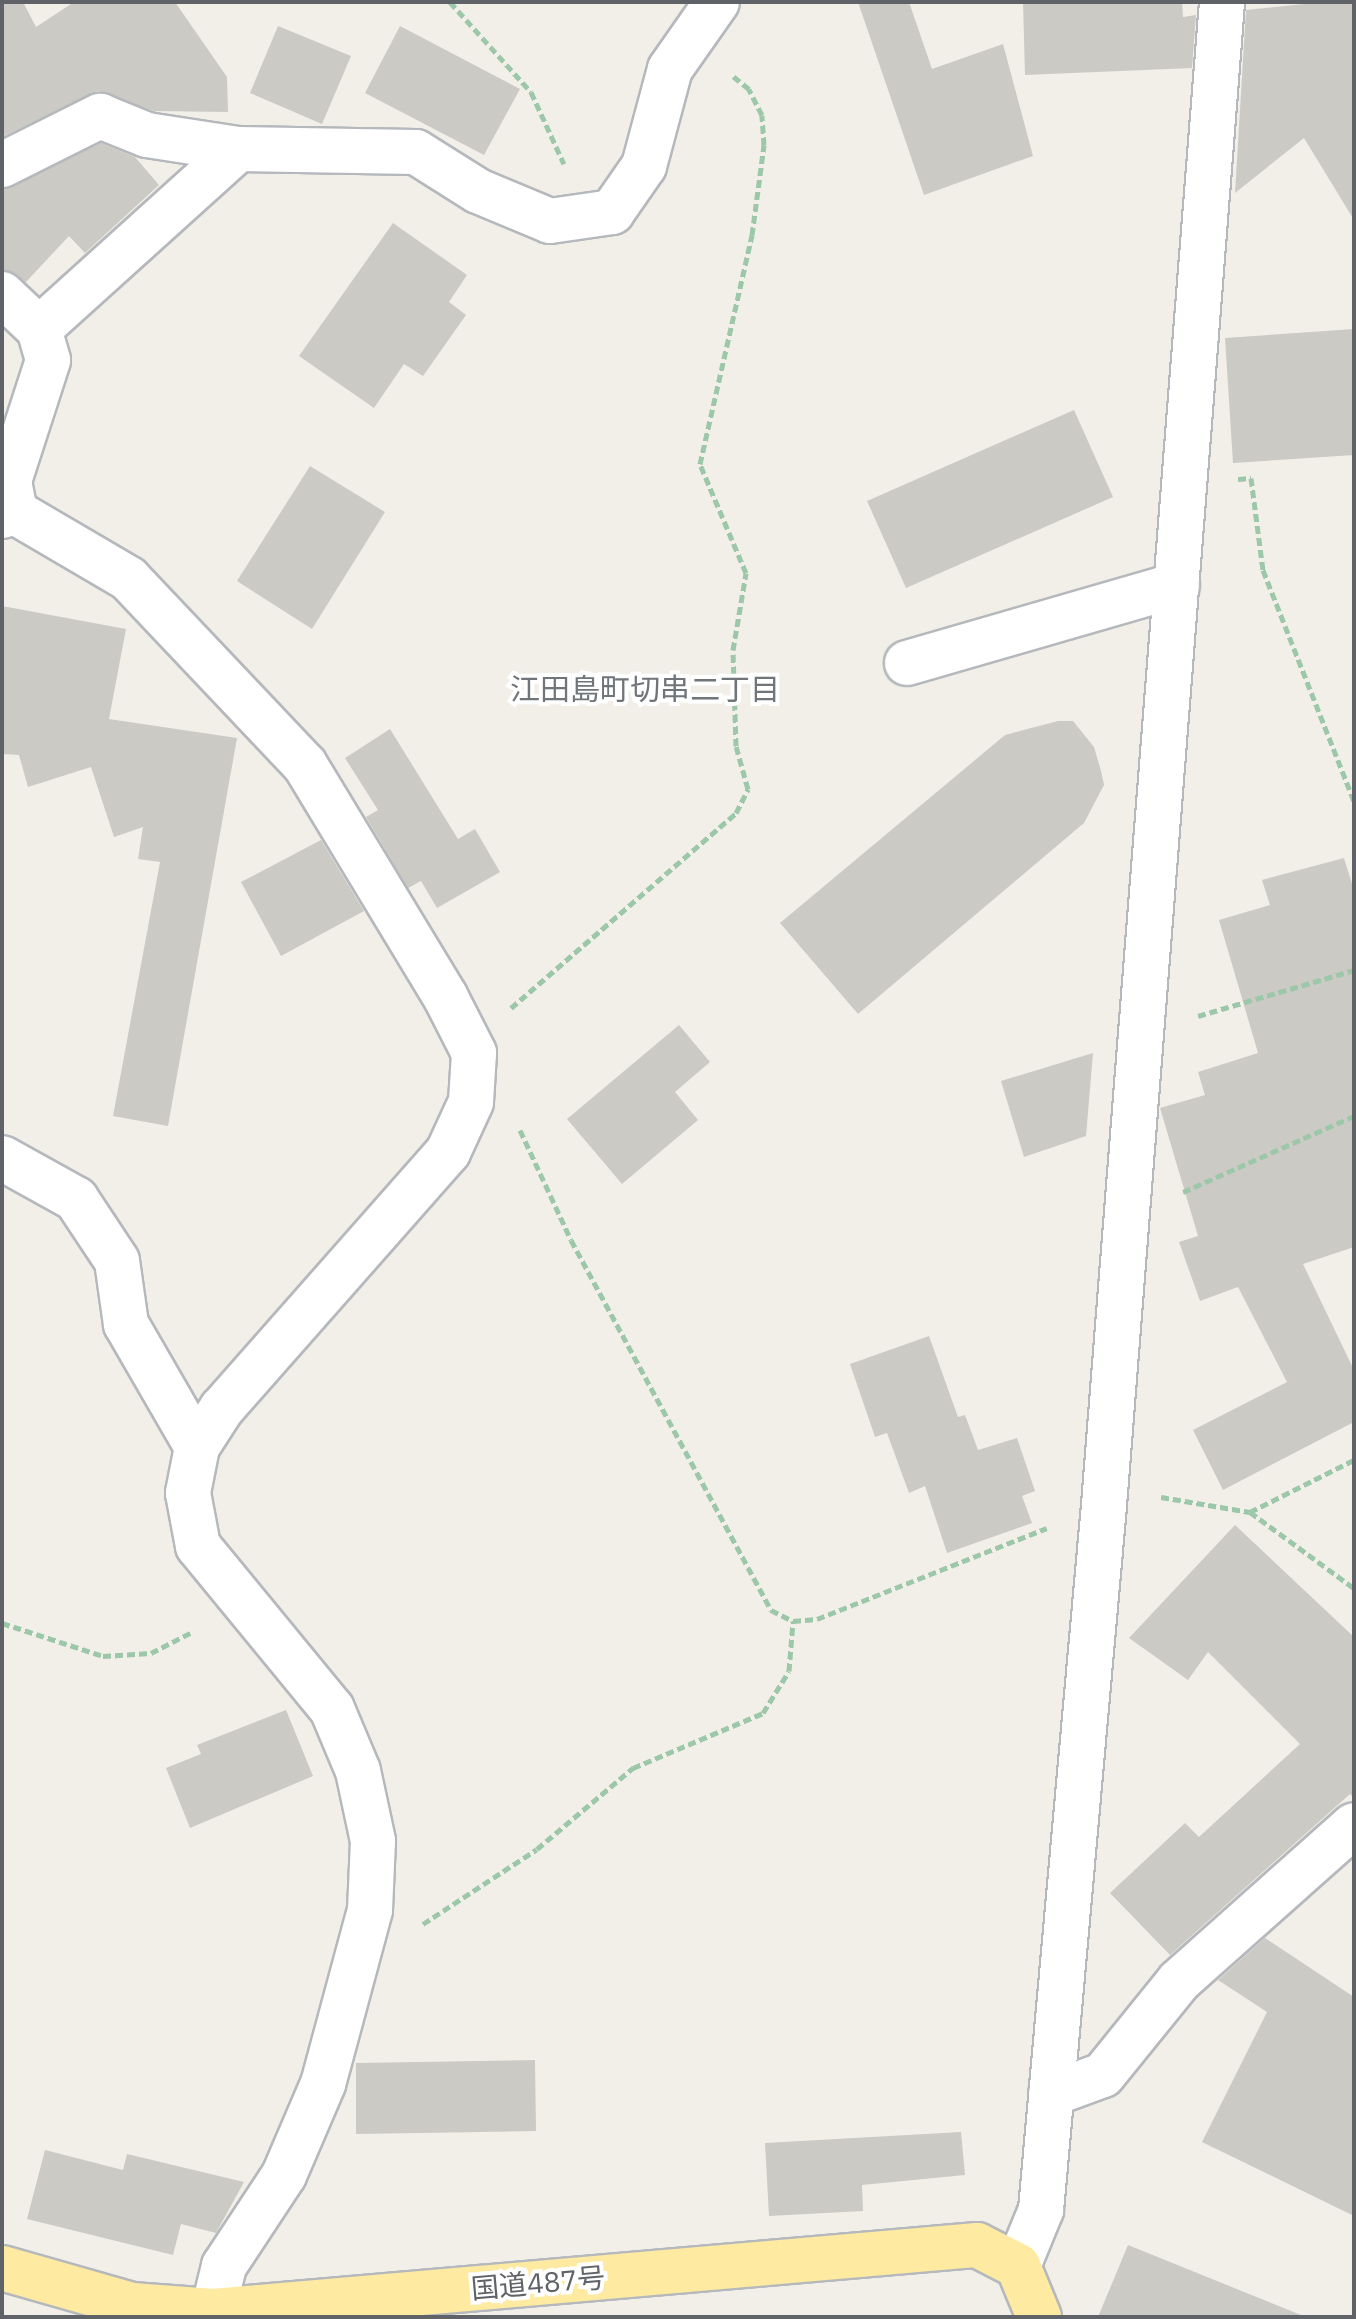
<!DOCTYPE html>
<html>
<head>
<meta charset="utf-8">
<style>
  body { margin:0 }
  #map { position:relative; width:1356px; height:2319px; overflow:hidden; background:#f1efe8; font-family:"IBM Plex Sans","Noto Sans JP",sans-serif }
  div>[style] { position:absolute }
  .building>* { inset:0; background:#cccac5 }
  .path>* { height:5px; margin-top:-2.5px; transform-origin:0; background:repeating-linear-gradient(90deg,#9cc7a9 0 8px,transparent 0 12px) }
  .roads { filter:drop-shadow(2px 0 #b5b8bc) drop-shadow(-2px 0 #b5b8bc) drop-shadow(0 2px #b5b8bc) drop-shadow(0 -2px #b5b8bc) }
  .minor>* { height:44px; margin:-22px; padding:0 22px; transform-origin:22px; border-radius:22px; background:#fff }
  .trunk>* { height:44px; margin:-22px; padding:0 22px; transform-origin:22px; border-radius:22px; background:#feeaa1 }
  span { translate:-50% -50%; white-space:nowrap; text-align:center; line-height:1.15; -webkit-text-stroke:8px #fff; paint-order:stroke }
  .street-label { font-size:28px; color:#5f6368 }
  .neighbourhood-label { font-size:30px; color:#70757a }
  .frame { position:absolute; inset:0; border:4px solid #5f6368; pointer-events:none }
</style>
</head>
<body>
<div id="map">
  <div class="building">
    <i style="clip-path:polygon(2px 2px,23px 2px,36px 27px,74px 2px,175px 2px,227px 77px,228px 112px,154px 111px,98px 91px,2px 137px)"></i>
    <i style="clip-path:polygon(858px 2px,909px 2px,932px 69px,1003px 44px,1033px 156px,924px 195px)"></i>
    <i style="clip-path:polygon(1023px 2px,1182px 2px,1183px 17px,1196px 15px,1192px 68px,1025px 75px)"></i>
    <i style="clip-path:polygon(1324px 2px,1354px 2px,1354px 220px,1304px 138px,1235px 193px,1246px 10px)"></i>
    <i style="clip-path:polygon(278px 26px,351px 56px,322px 124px,250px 93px)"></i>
    <i style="clip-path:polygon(400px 26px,520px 89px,484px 155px,365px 93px)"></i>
    <i style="clip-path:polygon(101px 143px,135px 157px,159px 185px,85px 253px,69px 236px,26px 282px,2px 270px,2px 190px)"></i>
    <i style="clip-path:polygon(393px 223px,467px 275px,449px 302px,466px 315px,423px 376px,404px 364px,374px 408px,299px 356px)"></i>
    <i style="clip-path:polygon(1354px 329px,1354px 455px,1233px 463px,1225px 338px)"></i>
    <i style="clip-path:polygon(1074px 410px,1113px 497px,906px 588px,867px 501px)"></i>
    <i style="clip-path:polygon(310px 466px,385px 512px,312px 629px,237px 581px)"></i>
    <i style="clip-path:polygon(2px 606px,126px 629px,109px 719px,237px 738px,168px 1126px,113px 1116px,160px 862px,138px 859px,143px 827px,114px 837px,91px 767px,28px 787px,19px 755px,2px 754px)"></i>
    <i style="clip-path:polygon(1058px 721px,1073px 721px,1094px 747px,1101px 771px,1104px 785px,1084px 823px,858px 1014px,780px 923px,1005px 735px)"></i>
    <i style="clip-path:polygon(390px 729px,458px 839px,475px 829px,500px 872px,437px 908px,421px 881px,408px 888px,366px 817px,378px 810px,345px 758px)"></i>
    <i style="clip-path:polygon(321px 840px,364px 911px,281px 956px,241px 882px)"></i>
    <i style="clip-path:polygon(1344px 858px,1354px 890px,1354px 1247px,1303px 1264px,1354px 1370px,1354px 1422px,1223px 1490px,1193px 1430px,1287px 1382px,1238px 1287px,1200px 1301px,1179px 1242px,1198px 1236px,1160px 1108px,1205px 1095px,1198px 1072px,1258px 1053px,1219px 920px,1270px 905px,1262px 880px)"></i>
    <i style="clip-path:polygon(679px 1025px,710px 1062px,675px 1092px,698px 1120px,622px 1184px,567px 1119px)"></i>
    <i style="clip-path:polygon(1093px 1053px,1086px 1136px,1024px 1157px,1001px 1081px)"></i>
    <i style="clip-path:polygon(929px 1336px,958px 1417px,965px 1415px,978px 1450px,1017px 1438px,1035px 1491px,1022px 1496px,1032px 1523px,947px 1553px,925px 1486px,909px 1493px,887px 1433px,875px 1437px,850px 1364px)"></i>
    <i style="clip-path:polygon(1235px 1525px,1354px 1637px,1354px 1798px,1350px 1794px,1170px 1955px,1110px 1893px,1185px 1823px,1199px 1837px,1300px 1744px,1208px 1652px,1188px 1680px,1129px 1638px)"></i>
    <i style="clip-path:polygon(286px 1710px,313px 1776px,190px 1828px,166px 1768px,201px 1754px,197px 1745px)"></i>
    <i style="clip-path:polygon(1265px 1938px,1354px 1997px,1354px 2216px,1202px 2142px,1267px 2012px,1218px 1980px)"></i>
    <i style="clip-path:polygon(535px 2060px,536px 2131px,356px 2134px,356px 2063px)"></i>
    <i style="clip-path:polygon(961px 2132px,965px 2175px,862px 2185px,863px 2211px,769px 2216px,765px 2143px)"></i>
    <i style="clip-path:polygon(45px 2150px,123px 2170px,127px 2154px,244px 2182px,216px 2233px,181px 2224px,173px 2255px,27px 2219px)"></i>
    <i style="clip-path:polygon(1128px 2245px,1301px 2315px,1301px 2317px,1098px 2317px)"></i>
  </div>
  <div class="path">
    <i style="left:450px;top:2px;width:121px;rotate:48deg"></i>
    <i style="left:531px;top:92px;width:79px;rotate:65.4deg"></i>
    <i style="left:1238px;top:479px;width:13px;rotate:-4deg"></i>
    <i style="left:1251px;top:478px;width:93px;rotate:82.6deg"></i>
    <i style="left:1263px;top:570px;width:248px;rotate:68.5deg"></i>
    <i style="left:511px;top:1008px;width:298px;rotate:-40.9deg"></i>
    <i style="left:736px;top:813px;width:27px;rotate:-63deg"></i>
    <i style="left:748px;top:789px;width:45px;rotate:-105.6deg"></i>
    <i style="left:736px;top:746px;width:96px;rotate:-91.8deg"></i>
    <i style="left:733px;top:650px;width:78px;rotate:-80.4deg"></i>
    <i style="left:746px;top:573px;width:118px;rotate:-112.9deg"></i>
    <i style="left:700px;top:464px;width:235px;rotate:-77.2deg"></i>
    <i style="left:752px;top:235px;width:91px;rotate:-82.4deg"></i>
    <i style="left:764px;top:145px;width:30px;rotate:-94deg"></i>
    <i style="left:762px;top:115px;width:29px;rotate:-117deg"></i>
    <i style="left:749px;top:89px;width:21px;rotate:-141deg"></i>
    <i style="left:1198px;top:1016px;width:163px;rotate:-16.4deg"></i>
    <i style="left:520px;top:1130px;width:121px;rotate:65.1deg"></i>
    <i style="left:571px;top:1240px;width:421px;rotate:61.6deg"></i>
    <i style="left:771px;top:1610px;width:25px;rotate:27deg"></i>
    <i style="left:793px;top:1621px;width:24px;rotate:-5deg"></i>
    <i style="left:817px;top:1619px;width:247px;rotate:-21.6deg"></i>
    <i style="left:1183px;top:1192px;width:187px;rotate:-24deg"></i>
    <i style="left:1161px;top:1497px;width:90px;rotate:9.6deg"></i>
    <i style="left:1250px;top:1512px;width:129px;rotate:36.2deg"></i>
    <i style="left:1250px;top:1512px;width:116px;rotate:-26.6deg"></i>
    <i style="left:2px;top:1623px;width:106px;rotate:18.1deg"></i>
    <i style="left:103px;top:1656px;width:48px;rotate:-3.6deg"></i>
    <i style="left:151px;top:1653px;width:48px;rotate:-27.1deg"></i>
    <i style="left:423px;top:1924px;width:136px;rotate:-33.3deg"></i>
    <i style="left:537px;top:1849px;width:126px;rotate:-40.2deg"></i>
    <i style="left:633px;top:1768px;width:141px;rotate:-22.9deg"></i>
    <i style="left:763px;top:1713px;width:49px;rotate:-58.2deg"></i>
    <i style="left:789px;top:1671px;width:50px;rotate:-85.4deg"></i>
  </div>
  <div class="roads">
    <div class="minor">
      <i style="left:2px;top:165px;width:110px;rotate:-26.6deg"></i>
      <i style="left:100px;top:116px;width:51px;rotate:22deg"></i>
      <i style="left:147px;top:135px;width:92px;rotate:8.7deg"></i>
      <i style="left:2px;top:294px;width:51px;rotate:43.4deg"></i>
      <i style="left:15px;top:512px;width:132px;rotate:30.4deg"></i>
      <i style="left:129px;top:579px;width:256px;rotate:46.6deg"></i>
      <i style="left:305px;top:765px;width:270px;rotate:58.8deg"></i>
      <i style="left:445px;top:996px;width:64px;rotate:63deg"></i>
      <i style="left:474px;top:1053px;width:49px;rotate:93.5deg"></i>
      <i style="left:471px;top:1102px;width:55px;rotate:114.7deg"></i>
      <i style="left:448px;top:1152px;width:341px;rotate:131.4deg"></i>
      <i style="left:222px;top:1408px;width:46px;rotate:122.7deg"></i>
      <i style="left:197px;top:1447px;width:47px;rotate:101.1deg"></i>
      <i style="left:188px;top:1493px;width:54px;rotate:79.3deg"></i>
      <i style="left:198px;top:1546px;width:211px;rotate:50.6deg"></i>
      <i style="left:332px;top:1709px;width:67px;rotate:67.2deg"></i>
      <i style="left:358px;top:1771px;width:72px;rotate:77.9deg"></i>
      <i style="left:373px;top:1841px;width:69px;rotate:92.5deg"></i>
      <i style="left:370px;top:1910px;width:180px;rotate:105.1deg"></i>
      <i style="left:323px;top:2084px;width:99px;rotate:113.2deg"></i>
      <i style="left:284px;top:2175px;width:109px;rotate:123.4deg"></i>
      <i style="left:224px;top:2266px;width:46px;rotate:103.7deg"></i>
      <i style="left:2px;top:516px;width:14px;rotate:-17deg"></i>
      <i style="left:15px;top:512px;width:32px;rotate:-101deg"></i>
      <i style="left:9px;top:481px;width:127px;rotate:-72.1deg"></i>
      <i style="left:48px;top:360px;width:32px;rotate:-106deg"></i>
      <i style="left:39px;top:329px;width:268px;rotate:-42.1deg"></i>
      <i style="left:238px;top:149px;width:178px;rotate:1deg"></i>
      <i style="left:416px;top:152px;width:73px;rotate:32.2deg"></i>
      <i style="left:478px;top:191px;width:78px;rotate:22.6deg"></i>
      <i style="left:550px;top:221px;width:63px;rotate:-8.3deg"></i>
      <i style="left:612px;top:212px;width:56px;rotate:-55.2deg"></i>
      <i style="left:644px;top:166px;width:100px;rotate:-75deg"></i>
      <i style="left:670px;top:69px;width:82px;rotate:-55deg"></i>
      <i style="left:907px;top:663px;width:281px;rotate:-16.1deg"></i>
      <i style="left:2px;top:1158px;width:85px;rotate:29deg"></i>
      <i style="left:76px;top:1199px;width:74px;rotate:56.5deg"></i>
      <i style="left:117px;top:1261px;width:64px;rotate:81.9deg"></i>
      <i style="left:126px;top:1324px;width:142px;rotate:60deg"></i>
      <i style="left:1051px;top:2094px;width:55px;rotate:-20.1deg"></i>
      <i style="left:1103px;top:2075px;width:121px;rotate:-51deg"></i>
      <i style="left:1179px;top:1981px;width:234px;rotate:-41.7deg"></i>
      <i style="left:1018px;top:2266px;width:61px;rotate:-67.7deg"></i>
      <i style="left:1041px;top:2210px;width:708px;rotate:-84.89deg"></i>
      <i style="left:1104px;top:1505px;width:1508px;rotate:-85.51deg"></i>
    </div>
    <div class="trunk">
      <i style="left:2px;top:2268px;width:135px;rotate:15.9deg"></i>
      <i style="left:132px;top:2305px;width:81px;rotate:4.2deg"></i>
      <i style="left:213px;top:2311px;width:767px;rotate:-4.94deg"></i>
      <i style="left:977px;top:2245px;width:46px;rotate:27.1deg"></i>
      <i style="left:1018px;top:2266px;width:55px;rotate:67.6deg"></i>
    </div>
  </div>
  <div class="street-label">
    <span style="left:538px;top:2283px;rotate:-5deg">国道487号</span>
  </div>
  <div class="neighbourhood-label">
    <span style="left:645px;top:689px">江田島町切串二丁目</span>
  </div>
  <div class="frame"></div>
</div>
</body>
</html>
